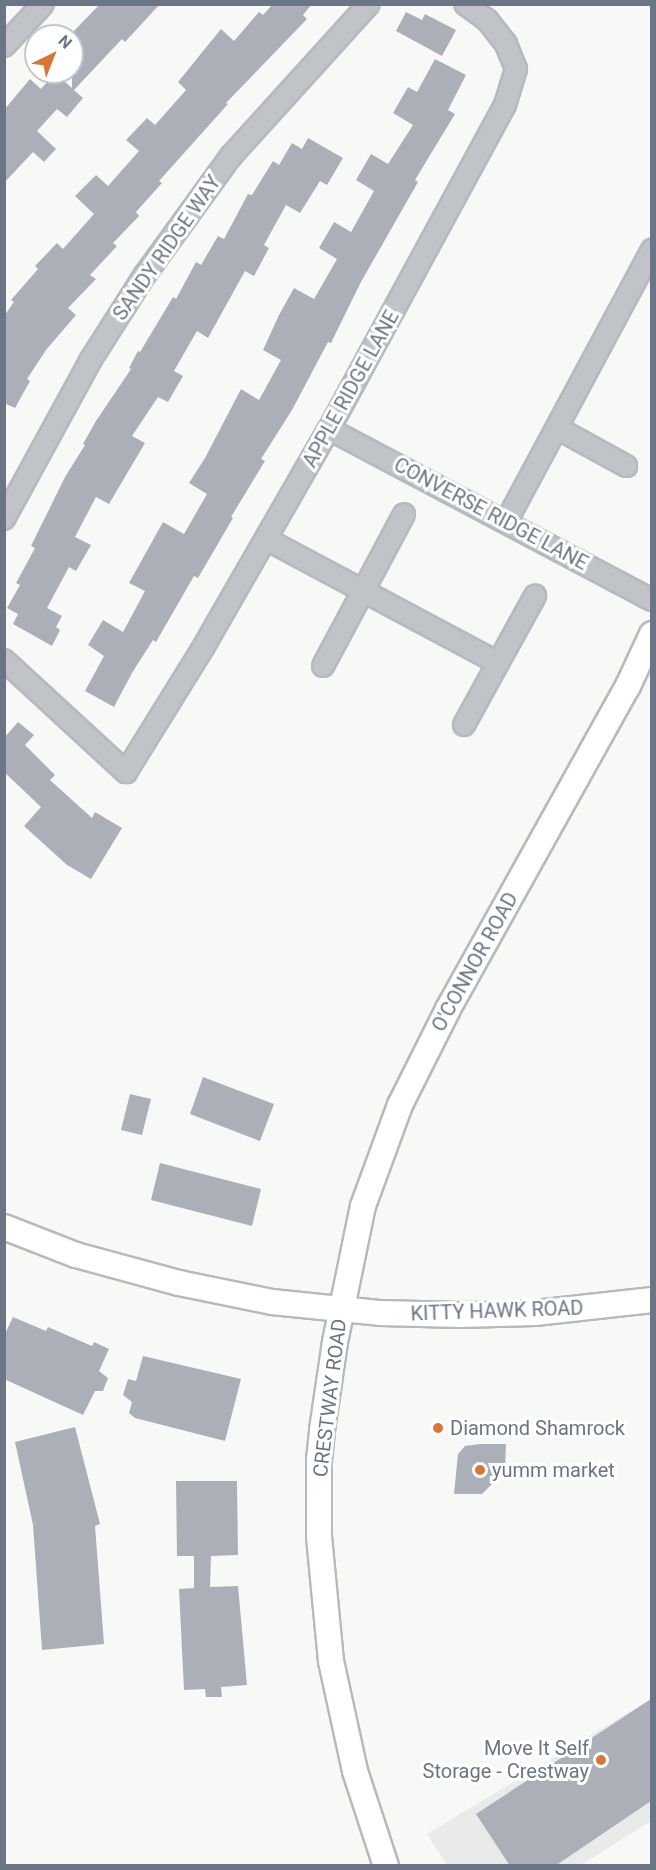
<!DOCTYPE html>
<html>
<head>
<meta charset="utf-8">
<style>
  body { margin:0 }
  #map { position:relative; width:656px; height:1870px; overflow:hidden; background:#f8f9f6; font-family:Roboto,sans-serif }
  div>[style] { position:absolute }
  .built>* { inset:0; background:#e9eaea }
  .building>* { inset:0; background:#abb0b8 }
  .roads { filter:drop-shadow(2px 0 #b6b9be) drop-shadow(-2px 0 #b6b9be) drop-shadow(0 2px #b6b9be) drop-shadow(0 -2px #b6b9be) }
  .minor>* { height:20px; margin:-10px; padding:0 10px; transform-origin:10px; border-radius:10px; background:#c0c3c8 }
  .major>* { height:24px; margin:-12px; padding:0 12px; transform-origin:12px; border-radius:12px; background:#fff }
  .dots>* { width:16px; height:16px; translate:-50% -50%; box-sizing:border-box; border:3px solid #fff; border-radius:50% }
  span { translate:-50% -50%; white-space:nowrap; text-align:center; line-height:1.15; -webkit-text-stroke:6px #fff; paint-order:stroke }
  .street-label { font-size:20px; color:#6a7586 }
  .poi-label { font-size:20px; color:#6a7586 }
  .left { translate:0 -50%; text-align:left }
  .right { translate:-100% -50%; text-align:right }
  .frame { position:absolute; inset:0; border:6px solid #6a7586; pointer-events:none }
  .north { position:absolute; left:24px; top:24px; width:60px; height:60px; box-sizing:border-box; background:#fff; border:2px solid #c3c8cf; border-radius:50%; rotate:43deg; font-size:16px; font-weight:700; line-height:24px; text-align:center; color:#6a7586 }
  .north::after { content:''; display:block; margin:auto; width:21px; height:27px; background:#d97636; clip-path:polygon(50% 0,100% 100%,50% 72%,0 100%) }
</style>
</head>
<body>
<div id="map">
  <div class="built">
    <i style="clip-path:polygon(651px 1699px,651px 1821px,581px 1865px,447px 1865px,427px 1834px)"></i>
  </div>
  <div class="building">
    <i style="clip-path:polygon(100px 4px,160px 4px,125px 42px,122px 39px,74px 90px,83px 98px,67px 117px,57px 109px,37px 131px,56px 149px,44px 162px,33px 152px,4px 183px,4px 110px,30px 79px,41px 89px,55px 73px,72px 88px,72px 33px)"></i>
    <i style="clip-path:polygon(273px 4px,312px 4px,303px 15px,307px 19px,226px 103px,228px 104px,159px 181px,162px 183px,136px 212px,139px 216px,113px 243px,117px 246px,90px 275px,96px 279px,68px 308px,76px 315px,46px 350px,27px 379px,30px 381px,15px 408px,4px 403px,4px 316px,14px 302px,11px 300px,38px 269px,35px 266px,57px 243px,63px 249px,94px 214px,75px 196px,96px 175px,108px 186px,139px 151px,126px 140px,147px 118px,155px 125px,186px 90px,178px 82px,221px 29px,234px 41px,259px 12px,263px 15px)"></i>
    <i style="clip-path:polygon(406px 12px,422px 20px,425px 14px,456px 30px,442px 56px,396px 31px)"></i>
    <i style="clip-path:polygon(435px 59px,466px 75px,448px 110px,455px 114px,415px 180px,418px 182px,361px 282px,331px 343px,328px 342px,292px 410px,261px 459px,265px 461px,231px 517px,233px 518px,198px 578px,194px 576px,156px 642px,153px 640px,132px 673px,114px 707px,85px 691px,104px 656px,88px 645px,103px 620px,123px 632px,145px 591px,129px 583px,163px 522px,184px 534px,207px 494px,189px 483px,205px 458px,241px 389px,259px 400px,281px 360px,263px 350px,279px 315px,294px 288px,314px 299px,337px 259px,319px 248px,334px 222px,351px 232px,374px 191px,356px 180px,371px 154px,388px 164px,413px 125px,393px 113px,408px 87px,417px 92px)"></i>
    <i style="clip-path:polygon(308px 138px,343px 158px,327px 185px,320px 181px,300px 213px,286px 205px,264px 245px,269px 248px,254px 276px,245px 271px,208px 338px,197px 331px,174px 371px,183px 376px,168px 402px,158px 397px,132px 436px,145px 443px,109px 504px,96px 497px,75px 537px,91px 545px,76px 571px,69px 567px,47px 608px,62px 616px,56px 627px,60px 630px,52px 646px,13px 624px,18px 614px,7px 608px,20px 585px,16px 583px,35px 548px,31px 546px,65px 477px,85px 445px,83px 444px,96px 421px,131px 369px,129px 368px,138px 351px,140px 352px,173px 297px,176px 299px,196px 262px,201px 265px,218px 236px,224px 239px,248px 194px,252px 195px,273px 161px,279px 165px,292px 143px,302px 149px)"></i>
    <i style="clip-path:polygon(18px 722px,34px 735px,25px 745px,55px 775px,50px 780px,92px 818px,95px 812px,122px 828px,91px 879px,67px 865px,24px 826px,41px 807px,4px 772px,4px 738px)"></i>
    <i style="clip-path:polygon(203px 1077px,274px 1104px,260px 1141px,190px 1114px)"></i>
    <i style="clip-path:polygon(130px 1094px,151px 1099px,142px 1135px,121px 1130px)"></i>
    <i style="clip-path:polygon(160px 1163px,261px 1189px,252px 1226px,151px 1200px)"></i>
    <i style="clip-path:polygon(13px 1317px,46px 1331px,48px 1327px,92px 1346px,94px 1342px,109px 1349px,99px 1371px,108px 1378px,103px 1391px,95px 1391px,83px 1415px,4px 1379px,4px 1336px)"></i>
    <i style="clip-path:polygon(143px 1356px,241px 1379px,225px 1441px,135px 1418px,129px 1413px,132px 1402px,123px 1395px,128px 1379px,136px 1381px)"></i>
    <i style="clip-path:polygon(75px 1427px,100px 1524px,95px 1526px,104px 1644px,42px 1650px,33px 1525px,15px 1442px)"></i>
    <i style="clip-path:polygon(480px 1444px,506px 1444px,505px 1471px,482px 1494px,454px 1494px,458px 1454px,465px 1446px)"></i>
    <i style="clip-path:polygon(176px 1481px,237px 1481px,238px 1555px,211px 1556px,210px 1587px,238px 1586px,247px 1685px,221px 1687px,222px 1697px,206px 1697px,205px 1689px,184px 1690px,179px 1589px,194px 1588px,194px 1556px,177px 1556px)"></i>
    <i style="clip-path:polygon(651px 1699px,651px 1801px,555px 1866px,510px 1866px,476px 1814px)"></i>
  </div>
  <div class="roads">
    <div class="minor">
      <i style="left:4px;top:46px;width:57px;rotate:-47.1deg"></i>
      <i style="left:557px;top:428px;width:79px;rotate:28.8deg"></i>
      <i style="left:329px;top:429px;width:365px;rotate:27.9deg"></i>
      <i style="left:4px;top:519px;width:180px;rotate:-61.4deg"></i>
      <i style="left:90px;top:361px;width:101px;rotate:-57.6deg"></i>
      <i style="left:144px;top:276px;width:148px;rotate:-54.1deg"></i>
      <i style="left:231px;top:156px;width:205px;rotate:-47.8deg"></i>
      <i style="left:506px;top:522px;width:309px;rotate:-61.8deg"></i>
      <i style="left:266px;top:539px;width:263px;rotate:28.1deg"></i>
      <i style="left:498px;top:663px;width:77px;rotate:-61.1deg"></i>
      <i style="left:4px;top:660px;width:166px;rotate:42.6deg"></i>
      <i style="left:126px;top:772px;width:148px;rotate:-58.2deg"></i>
      <i style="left:204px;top:646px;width:250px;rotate:-60.1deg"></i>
      <i style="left:329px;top:429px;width:369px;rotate:-61.5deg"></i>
      <i style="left:505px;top:105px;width:38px;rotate:-73deg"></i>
      <i style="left:516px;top:69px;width:27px;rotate:-112deg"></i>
      <i style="left:506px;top:44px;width:31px;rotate:-128deg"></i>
      <i style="left:487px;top:20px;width:27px;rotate:-144deg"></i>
      <i style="left:323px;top:666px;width:172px;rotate:-61.9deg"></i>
      <i style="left:464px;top:725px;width:71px;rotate:-61.3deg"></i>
    </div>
    <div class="major">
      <i style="left:4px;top:1227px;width:77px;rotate:21.3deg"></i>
      <i style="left:76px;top:1255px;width:107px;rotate:15.2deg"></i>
      <i style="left:179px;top:1283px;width:95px;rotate:11.5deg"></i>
      <i style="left:272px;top:1302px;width:110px;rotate:5.8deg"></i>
      <i style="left:381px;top:1313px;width:79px;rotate:1.5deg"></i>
      <i style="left:460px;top:1315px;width:75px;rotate:-1.5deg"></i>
      <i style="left:535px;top:1313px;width:118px;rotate:-6.3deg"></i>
      <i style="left:386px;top:1866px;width:100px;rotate:-108.1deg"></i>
      <i style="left:355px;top:1771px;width:113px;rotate:-102.3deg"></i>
      <i style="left:331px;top:1661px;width:125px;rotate:-95.5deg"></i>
      <i style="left:319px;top:1537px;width:77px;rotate:-90deg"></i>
      <i style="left:319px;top:1460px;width:30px;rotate:-84deg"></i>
      <i style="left:322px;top:1430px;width:89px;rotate:-81.6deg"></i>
      <i style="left:335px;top:1342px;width:139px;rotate:-78.4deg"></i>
      <i style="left:363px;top:1206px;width:108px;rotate:-69.9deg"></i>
      <i style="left:400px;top:1105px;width:107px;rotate:-63.4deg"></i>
      <i style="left:448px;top:1009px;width:370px;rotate:-60.9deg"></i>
      <i style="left:628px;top:686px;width:57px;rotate:-65.2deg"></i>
    </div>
  </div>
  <div class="dots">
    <i style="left:438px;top:1428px;background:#d97636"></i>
    <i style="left:480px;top:1470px;background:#d97636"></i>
    <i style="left:601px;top:1760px;background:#d97636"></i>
  </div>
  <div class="street-label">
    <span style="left:167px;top:248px;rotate:-55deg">SANDY RIDGE WAY</span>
    <span style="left:351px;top:389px;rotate:-61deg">APPLE RIDGE LANE</span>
    <span style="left:491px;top:514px;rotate:28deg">CONVERSE RIDGE LANE</span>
    <span style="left:475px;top:962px;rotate:-61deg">O'CONNOR ROAD</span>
    <span style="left:497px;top:1311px;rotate:-2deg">KITTY HAWK ROAD</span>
    <span style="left:330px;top:1398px;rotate:-83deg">CRESTWAY ROAD</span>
  </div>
  <div class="poi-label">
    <span class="left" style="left:450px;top:1428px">Diamond Shamrock</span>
    <span class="left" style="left:492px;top:1470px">yumm market</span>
    <span class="right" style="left:589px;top:1760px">Move It Self<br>Storage - Crestway</span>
  </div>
  <div class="frame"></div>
  <div class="north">N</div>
</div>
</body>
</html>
